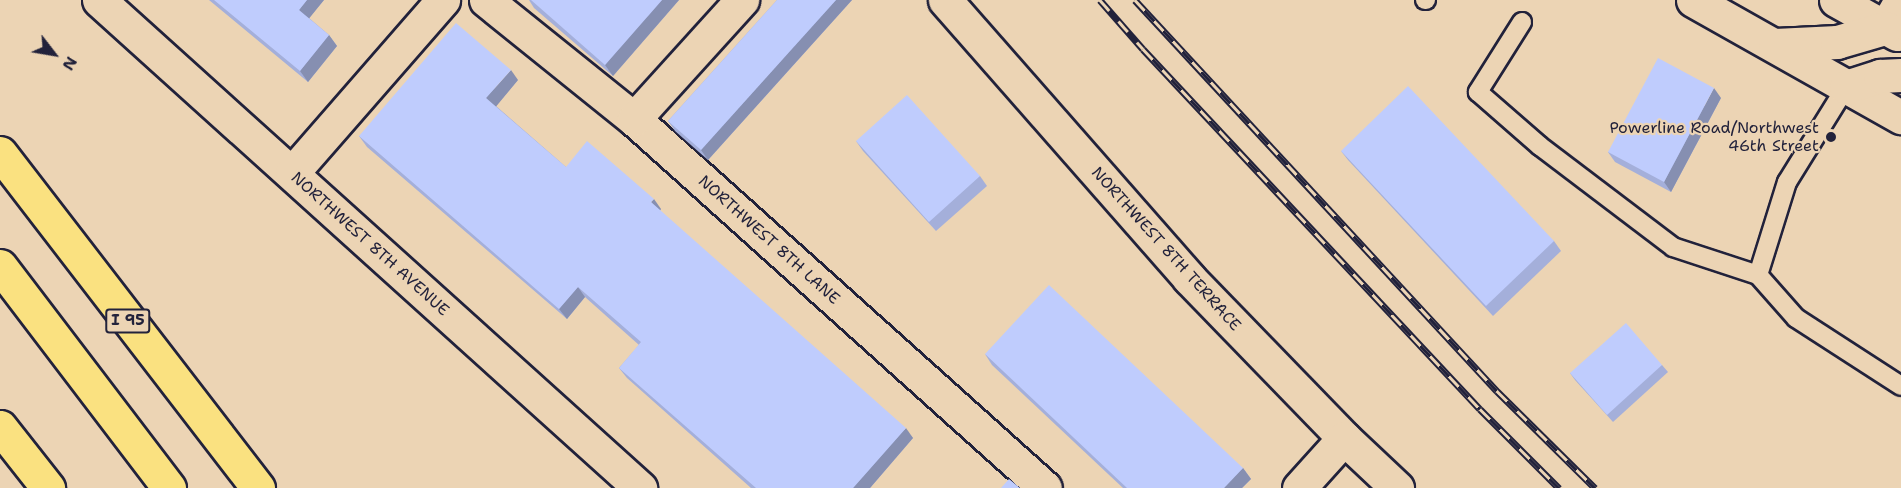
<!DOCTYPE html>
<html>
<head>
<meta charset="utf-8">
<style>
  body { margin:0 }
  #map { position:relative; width:1901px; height:488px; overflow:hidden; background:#ecd4b4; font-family:"Shantell Sans",sans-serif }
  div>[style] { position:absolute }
  .roads { filter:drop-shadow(2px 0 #22223b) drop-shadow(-2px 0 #22223b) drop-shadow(0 2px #22223b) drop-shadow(0 -2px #22223b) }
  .service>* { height:18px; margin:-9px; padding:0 9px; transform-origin:9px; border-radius:9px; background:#ecd4b4 }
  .minor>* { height:33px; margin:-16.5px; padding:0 16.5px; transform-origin:16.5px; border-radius:16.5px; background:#ecd4b4 }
  .secondary>* { height:33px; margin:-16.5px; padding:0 16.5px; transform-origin:16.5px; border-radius:16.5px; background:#ecd4b4 }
  .motorway>* { height:33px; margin:-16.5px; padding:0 16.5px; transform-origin:16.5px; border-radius:16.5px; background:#fae180 }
  .rail>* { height:7px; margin-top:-3.5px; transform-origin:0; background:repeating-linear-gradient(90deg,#ecd4b4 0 14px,#22223b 0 28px); box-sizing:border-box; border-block:2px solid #22223b }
  .wall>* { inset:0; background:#a4afda }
  .shaded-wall>* { inset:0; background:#868fb1 }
  .building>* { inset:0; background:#bfccfd }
  .dots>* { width:16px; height:16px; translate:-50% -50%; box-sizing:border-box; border:3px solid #ecd4b4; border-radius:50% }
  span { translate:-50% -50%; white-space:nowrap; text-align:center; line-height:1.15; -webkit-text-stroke:4.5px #ecd4b4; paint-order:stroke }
  .shield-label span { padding:2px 4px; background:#ecd4b4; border:2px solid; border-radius:4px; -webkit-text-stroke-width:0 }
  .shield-label { font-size:15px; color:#22223b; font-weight:700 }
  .poi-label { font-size:16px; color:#22223b }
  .right { translate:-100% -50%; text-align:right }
  .street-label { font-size:16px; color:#22223b }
  .north { position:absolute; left:24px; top:24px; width:60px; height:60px; -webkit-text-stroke:4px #ecd4b4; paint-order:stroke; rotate:121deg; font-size:16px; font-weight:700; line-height:24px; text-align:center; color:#22223b }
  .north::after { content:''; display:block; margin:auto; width:21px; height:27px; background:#22223b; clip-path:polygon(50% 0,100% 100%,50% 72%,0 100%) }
</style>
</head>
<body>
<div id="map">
  <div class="roads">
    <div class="service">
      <i style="left:1425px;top:0;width:1px"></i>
      <i style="left:1522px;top:22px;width:83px;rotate:122.2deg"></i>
      <i style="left:1478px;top:92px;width:82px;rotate:41.1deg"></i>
      <i style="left:1540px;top:146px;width:167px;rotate:37.2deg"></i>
      <i style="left:1673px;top:247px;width:89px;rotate:18.2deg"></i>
      <i style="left:1846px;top:87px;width:112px;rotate:121.8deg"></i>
      <i style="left:1787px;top:182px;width:97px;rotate:107.3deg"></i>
      <i style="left:1758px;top:275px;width:57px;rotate:48.5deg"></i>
      <i style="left:1796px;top:318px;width:125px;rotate:32.9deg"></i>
    </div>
    <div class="minor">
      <i style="left:99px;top:0;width:729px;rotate:42.05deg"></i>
      <i style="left:486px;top:0;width:190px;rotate:38.8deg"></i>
      <i style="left:634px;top:119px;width:552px;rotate:41.92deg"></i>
      <i style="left:945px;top:0;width:370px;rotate:48.7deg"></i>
      <i style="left:1189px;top:278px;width:223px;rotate:45.9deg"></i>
      <i style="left:1344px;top:438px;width:73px;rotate:43.3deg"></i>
      <i style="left:1885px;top:28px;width:32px;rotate:-60deg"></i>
      <i style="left:634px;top:119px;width:161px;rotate:-47.8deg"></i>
      <i style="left:292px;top:173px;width:230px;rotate:-48.9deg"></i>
      <i style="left:1299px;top:488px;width:67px;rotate:-48deg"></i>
    </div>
    <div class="secondary">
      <i style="left:1693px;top:0;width:239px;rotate:29.4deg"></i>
      <i style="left:1836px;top:0;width:70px;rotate:29.1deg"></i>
      <i style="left:1775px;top:45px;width:62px;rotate:-2.8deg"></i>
      <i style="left:1837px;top:42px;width:50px;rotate:-16.3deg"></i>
      <i style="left:1846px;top:87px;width:36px;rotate:-18deg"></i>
      <i style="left:1880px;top:76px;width:21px;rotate:-3deg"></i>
    </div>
    <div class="motorway">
      <i style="left:0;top:153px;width:423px;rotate:52.4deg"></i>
      <i style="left:0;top:266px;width:279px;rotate:52.7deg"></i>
      <i style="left:0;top:427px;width:78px;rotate:51.8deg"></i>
    </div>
  </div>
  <div class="rail">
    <i style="left:1100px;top:0;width:65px;rotate:48.7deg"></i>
    <i style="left:1143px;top:49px;width:493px;rotate:46.9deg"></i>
    <i style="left:1480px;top:409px;width:112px;rotate:45deg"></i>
    <i style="left:1135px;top:0;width:533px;rotate:47.21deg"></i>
    <i style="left:1497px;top:391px;width:138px;rotate:44.7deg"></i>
  </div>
  <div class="wall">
    <i style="clip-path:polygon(209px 0,324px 0,309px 18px,329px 35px,337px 46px,308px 82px)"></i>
    <i style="clip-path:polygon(529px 0,679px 0,613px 76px,534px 8px)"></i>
    <i style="clip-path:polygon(777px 0,852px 0,708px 160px,675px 131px,668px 121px)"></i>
    <i style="clip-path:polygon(518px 80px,496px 106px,566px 167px,661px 209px,660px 211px,913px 438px,870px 488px,751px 488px,627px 378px,619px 368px,639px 345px,585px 297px,567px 319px,367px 147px,359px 136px)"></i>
    <i style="clip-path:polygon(1721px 98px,1671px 192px,1615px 162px,1608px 152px)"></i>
    <i style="clip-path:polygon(856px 141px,980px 176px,987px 186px,936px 231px,863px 151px)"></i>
    <i style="clip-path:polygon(1341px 151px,1554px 241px,1561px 251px,1493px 316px,1348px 160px)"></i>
    <i style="clip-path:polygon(985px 354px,1243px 468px,1251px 479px,1242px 488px,1123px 488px,992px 365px)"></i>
    <i style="clip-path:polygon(1662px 365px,1668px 372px,1613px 422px,1575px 380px,1570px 373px)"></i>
  </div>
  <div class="shaded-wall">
    <i style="clip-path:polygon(307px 0,324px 0,307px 21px,299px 10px)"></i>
    <i style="clip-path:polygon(662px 0,679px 0,613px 76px,605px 65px)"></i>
    <i style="clip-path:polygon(836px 0,852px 0,708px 160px,701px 150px)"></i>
    <i style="clip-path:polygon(329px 35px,337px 46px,308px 82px,300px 71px)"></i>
    <i style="clip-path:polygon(511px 70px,518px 80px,494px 109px,486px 98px)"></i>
    <i style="clip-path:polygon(1714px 88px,1721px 98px,1671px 192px,1664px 182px)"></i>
    <i style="clip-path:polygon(654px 199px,661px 209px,658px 213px,651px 202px)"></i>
    <i style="clip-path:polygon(578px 287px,585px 297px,567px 319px,559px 309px)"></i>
    <i style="clip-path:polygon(906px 428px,913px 438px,870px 488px,853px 488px)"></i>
    <i style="clip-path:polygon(1243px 468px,1251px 479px,1242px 488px,1224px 488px)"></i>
  </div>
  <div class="building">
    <i style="clip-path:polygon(214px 0,307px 0,299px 10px,329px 35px,300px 71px)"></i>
    <i style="clip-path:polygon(531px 0,662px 0,605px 65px)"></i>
    <i style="clip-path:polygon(777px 0,836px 0,701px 150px,668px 121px)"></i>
    <i style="clip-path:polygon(456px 23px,511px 70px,486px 98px,566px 167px,587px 141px,654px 199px,651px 202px,906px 428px,853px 488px,756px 488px,619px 368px,641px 342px,578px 287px,559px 309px,359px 136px)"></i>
    <i style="clip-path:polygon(1658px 58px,1714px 88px,1664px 182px,1608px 152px)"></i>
    <i style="clip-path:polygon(1408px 86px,1554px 241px,1486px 306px,1341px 151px)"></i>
    <i style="clip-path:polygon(907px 95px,980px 176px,929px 222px,856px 141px)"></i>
    <i style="clip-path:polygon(1049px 285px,1243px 468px,1224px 488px,1127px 488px,985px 354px)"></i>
    <i style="clip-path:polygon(1626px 323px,1662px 365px,1607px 415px,1570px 373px)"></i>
    <i style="clip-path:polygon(1009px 479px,1020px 488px,1001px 488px)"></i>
  </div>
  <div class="dots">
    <i style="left:1831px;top:137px;background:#22223b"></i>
  </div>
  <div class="shield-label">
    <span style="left:128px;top:321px">I 95</span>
  </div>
  <div class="poi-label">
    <span class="right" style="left:1819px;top:137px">Powerline Road/Northwest<br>46th Street</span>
  </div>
  <div class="street-label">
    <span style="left:769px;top:240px;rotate:42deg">NORTHWEST 8TH LANE</span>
    <span style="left:370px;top:244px;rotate:42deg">NORTHWEST 8TH AVENUE</span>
    <span style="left:1166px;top:249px;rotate:48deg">NORTHWEST 8TH TERRACE</span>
  </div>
  <div class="north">N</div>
</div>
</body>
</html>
